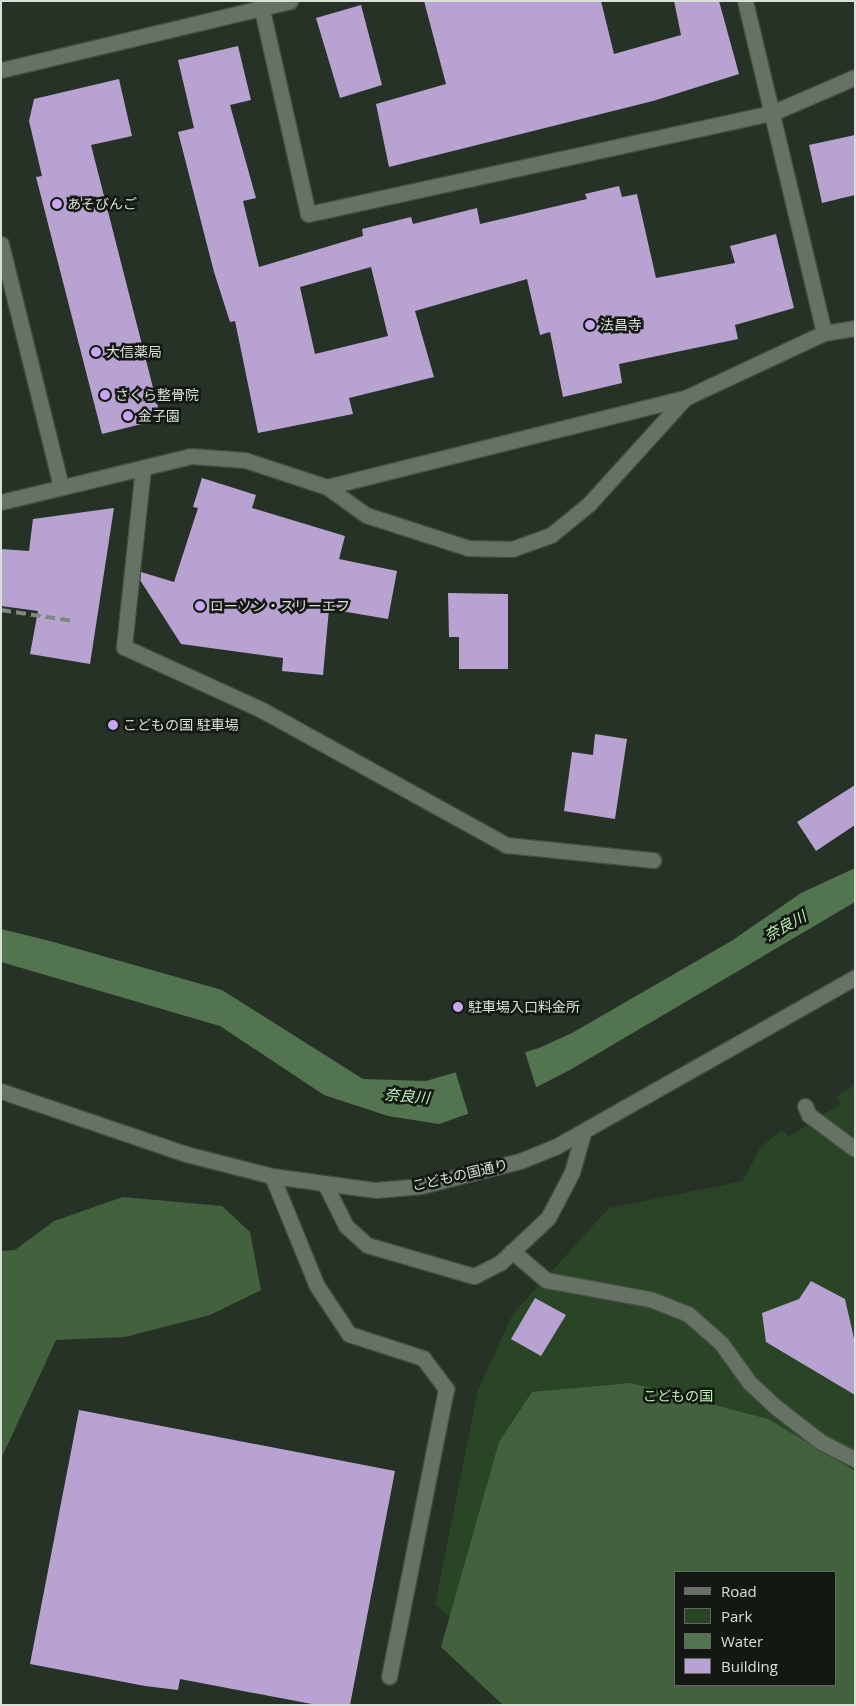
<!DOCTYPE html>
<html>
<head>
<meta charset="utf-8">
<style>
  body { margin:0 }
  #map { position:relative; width:856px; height:1706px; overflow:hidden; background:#273226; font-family:"Open Sans","Noto Sans JP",sans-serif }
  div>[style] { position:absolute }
  .green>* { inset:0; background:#294525 }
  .forest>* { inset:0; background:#42623d }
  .water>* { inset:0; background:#52744e }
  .pier>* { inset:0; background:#273226 }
  .building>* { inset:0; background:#b7a2d1 }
  .roads { filter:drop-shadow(1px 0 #444d43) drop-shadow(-1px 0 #444d43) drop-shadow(0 1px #444d43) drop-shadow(0 -1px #444d43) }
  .lane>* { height:15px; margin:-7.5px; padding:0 7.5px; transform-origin:7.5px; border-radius:7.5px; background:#667264 }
  .street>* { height:15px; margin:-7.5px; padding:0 7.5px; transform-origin:7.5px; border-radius:7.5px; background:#667264 }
  .secondary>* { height:15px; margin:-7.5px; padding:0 7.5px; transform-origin:7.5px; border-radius:7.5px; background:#667264 }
  .rail>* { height:4px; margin-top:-2px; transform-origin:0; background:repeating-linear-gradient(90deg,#80897f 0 10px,transparent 0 15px) }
  .dots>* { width:14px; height:14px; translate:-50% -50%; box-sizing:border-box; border:2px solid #131813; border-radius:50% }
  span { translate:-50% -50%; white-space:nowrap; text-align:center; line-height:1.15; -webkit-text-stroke:5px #131813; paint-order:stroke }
  .poi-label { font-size:14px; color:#d9e0d8 }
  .left { translate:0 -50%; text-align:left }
  .street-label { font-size:14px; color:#d9e0d8 }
  .park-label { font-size:14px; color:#baf0b3 }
  .water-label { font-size:15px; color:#bdf3b6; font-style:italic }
  .frame { position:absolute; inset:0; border:2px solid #d9e0d8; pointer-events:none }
  .legend { position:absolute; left:674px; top:1571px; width:162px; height:115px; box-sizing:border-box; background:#131813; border:1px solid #626862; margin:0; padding:6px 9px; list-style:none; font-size:15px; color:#d9e0d8 }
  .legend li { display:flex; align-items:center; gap:10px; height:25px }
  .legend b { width:25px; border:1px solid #626862 }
</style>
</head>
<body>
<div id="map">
  <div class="green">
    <i style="clip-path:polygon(evenodd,855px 1085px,855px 1705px,557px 1705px,435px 1605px,478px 1390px,513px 1314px,609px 1208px,743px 1181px,760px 1148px,782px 1130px,788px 1137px,841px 1104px,837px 1096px,855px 1085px,675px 1572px,835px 1572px,835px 1685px,675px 1685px,675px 1572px)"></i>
  </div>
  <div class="forest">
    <i style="clip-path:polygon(123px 1197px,222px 1206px,250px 1232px,261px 1290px,210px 1315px,125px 1337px,56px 1340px,1px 1459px,1px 1251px,15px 1250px,54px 1221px)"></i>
    <i style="clip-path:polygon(evenodd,631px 1383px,768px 1419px,855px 1471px,855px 1705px,503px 1705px,441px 1647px,499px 1442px,532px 1392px,631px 1383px,675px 1572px,835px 1572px,835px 1685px,675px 1685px,675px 1572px)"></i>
  </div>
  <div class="water">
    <i style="clip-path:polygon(855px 868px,855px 902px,570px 1070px,521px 1095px,439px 1124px,388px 1116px,324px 1095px,220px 1026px,1px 962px,1px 929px,50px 941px,222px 990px,363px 1079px,426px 1081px,539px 1048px,572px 1033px,733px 940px,801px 893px)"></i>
  </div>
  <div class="pier">
    <i style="clip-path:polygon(524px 1049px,537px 1090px,469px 1116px,455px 1070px)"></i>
  </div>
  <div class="building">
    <i style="clip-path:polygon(424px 1px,601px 1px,614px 54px,681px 35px,674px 1px,719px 1px,739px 74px,653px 101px,389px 167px,376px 104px,446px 84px)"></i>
    <i style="clip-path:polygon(361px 5px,382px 85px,340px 98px,316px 18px)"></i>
    <i style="clip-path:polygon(evenodd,238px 46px,251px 100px,230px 105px,256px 198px,243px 201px,259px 267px,363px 236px,362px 229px,411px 217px,413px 224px,477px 208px,480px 224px,587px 199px,585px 194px,619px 186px,622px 197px,637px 194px,656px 278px,735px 263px,730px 246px,776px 234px,794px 308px,735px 325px,738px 339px,619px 364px,622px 383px,563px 397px,550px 332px,540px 335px,527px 279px,415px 311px,434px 377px,349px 398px,353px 414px,258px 433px,235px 321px,230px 322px,214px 272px,178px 132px,194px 128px,178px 60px,238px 46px,371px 267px,388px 336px,315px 354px,300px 287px,371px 267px)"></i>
    <i style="clip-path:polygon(119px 79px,132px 136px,91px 145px,161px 419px,102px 434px,36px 177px,42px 176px,29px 121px,34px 99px)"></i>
    <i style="clip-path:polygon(855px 135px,855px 195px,822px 203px,809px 145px)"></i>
    <i style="clip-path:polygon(202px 478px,256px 495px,252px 508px,345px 536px,339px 559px,397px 571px,388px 619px,329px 609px,323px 675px,282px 671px,283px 658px,181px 644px,140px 580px,141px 572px,174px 582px,198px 508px,193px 507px)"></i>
    <i style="clip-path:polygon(114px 508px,90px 664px,30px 654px,38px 611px,1px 606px,1px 549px,29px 551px,33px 519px)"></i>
    <i style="clip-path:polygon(448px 593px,508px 594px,508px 669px,459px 669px,459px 637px,449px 637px)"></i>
    <i style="clip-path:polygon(595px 734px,627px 739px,615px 819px,564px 811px,572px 752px,593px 755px)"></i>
    <i style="clip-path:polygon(855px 785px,855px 825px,816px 851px,797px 822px)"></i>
    <i style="clip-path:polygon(811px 1281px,845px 1299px,855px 1343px,855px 1395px,766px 1342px,762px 1313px,799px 1299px)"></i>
    <i style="clip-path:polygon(535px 1298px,566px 1315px,541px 1356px,511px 1339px)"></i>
    <i style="clip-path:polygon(79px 1410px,395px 1471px,350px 1705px,317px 1705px,180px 1679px,178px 1690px,145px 1686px,30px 1664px)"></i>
  </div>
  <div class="roads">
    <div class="lane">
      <i style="left:327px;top:487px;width:48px;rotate:35.7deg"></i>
      <i style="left:366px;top:515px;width:107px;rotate:17.9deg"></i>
      <i style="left:468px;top:548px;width:44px;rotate:1.3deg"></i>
      <i style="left:512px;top:549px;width:41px;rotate:-19.7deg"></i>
      <i style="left:551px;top:535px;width:49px;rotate:-39.2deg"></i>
      <i style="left:589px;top:504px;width:143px;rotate:-47.8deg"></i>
      <i style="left:272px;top:1176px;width:119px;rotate:67.8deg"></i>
      <i style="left:317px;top:1286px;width:58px;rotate:56.3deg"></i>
      <i style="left:349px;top:1334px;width:78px;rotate:18deg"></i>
      <i style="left:423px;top:1358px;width:39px;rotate:53deg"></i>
      <i style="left:446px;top:1389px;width:293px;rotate:101.2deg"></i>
      <i style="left:326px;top:1186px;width:45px;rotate:63.4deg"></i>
      <i style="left:346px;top:1226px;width:28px;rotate:42deg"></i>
      <i style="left:367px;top:1245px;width:111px;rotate:16.2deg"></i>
      <i style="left:474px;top:1276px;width:29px;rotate:-27deg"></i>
      <i style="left:500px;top:1263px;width:66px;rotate:-43.2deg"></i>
      <i style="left:548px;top:1218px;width:52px;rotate:-62.4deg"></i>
      <i style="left:572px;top:1172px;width:40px;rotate:-74deg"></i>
      <i style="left:512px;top:1251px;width:45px;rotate:40.5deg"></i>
      <i style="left:546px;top:1280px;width:106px;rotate:10.4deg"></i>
      <i style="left:650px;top:1299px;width:41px;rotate:21.5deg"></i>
      <i style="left:688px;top:1314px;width:44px;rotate:41.3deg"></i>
      <i style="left:721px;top:1343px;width:48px;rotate:54.3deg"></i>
      <i style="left:749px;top:1382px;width:38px;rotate:43deg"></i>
      <i style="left:777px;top:1408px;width:56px;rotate:37.7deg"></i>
      <i style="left:821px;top:1442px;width:38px;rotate:27deg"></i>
    </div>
    <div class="street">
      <i style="left:260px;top:1px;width:218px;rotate:77.3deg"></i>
      <i style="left:308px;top:214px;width:475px;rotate:-12.3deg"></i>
      <i style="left:772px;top:113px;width:90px;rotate:-23.4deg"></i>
      <i style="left:745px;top:1px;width:341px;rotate:76.6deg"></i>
      <i style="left:1px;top:70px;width:297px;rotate:-13.4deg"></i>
      <i style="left:143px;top:468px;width:180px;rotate:96.1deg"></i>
      <i style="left:124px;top:647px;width:152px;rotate:24.5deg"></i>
      <i style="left:262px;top:710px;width:280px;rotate:28.9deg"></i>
      <i style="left:507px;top:845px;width:147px;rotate:5.9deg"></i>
      <i style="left:1px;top:502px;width:195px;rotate:-13.6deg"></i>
      <i style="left:191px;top:456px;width:54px;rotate:4.2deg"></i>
      <i style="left:245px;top:460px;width:86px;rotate:18.2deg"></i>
      <i style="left:327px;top:487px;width:369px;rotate:-14deg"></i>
      <i style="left:685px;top:398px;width:153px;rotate:-25.1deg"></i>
      <i style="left:824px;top:333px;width:31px;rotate:-9deg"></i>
      <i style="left:805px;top:1106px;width:10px;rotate:66deg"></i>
      <i style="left:809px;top:1115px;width:57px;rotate:36.5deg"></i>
    </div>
    <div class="secondary">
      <i style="left:1px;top:244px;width:249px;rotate:76.1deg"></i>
      <i style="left:1px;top:1091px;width:195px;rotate:18.8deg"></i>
      <i style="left:186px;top:1154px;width:89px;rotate:14.3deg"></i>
      <i style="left:272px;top:1176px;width:105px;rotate:7.7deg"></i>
      <i style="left:376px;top:1190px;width:45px;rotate:-5.1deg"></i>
      <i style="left:421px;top:1186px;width:102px;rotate:-14.2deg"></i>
      <i style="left:520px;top:1161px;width:38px;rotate:-22deg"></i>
      <i style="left:555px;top:1147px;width:345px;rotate:-29.5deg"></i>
    </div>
  </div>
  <div class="rail">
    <i style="left:1px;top:610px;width:73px;rotate:8.7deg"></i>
  </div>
  <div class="dots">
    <i style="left:57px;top:204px;background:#c7a6ef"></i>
    <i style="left:590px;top:325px;background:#c7a6ef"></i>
    <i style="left:96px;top:352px;background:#c7a6ef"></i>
    <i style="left:105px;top:395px;background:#c7a6ef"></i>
    <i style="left:128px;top:416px;background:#c7a6ef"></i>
    <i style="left:200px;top:606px;background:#c7a6ef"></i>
    <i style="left:113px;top:725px;background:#c7a6ef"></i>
    <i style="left:458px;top:1007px;background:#c7a6ef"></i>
  </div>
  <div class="poi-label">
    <span class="left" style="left:67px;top:204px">あそびんご</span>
    <span class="left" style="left:600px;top:325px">法昌寺</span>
    <span class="left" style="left:106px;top:352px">大信薬局</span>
    <span class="left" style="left:115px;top:395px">さくら整骨院</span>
    <span class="left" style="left:138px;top:416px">金子園</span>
    <span class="left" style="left:210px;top:606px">ローソン・スリーエフ</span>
    <span class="left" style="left:123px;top:725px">こどもの国 駐車場</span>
    <span class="left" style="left:468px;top:1007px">駐車場入口料金所</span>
  </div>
  <div class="street-label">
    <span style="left:460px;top:1175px;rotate:-13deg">こどもの国通り</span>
  </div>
  <div class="park-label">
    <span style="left:678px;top:1396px">こどもの国</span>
  </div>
  <div class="water-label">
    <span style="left:785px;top:926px;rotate:-29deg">奈良川</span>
    <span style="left:407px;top:1096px;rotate:5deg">奈良川</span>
  </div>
  <div class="frame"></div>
  <ul class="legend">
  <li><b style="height:6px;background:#667264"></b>Road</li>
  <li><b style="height:14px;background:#294525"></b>Park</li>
  <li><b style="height:14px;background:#52744e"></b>Water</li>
  <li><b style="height:14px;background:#b7a2d1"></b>Building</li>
  </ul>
</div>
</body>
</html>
